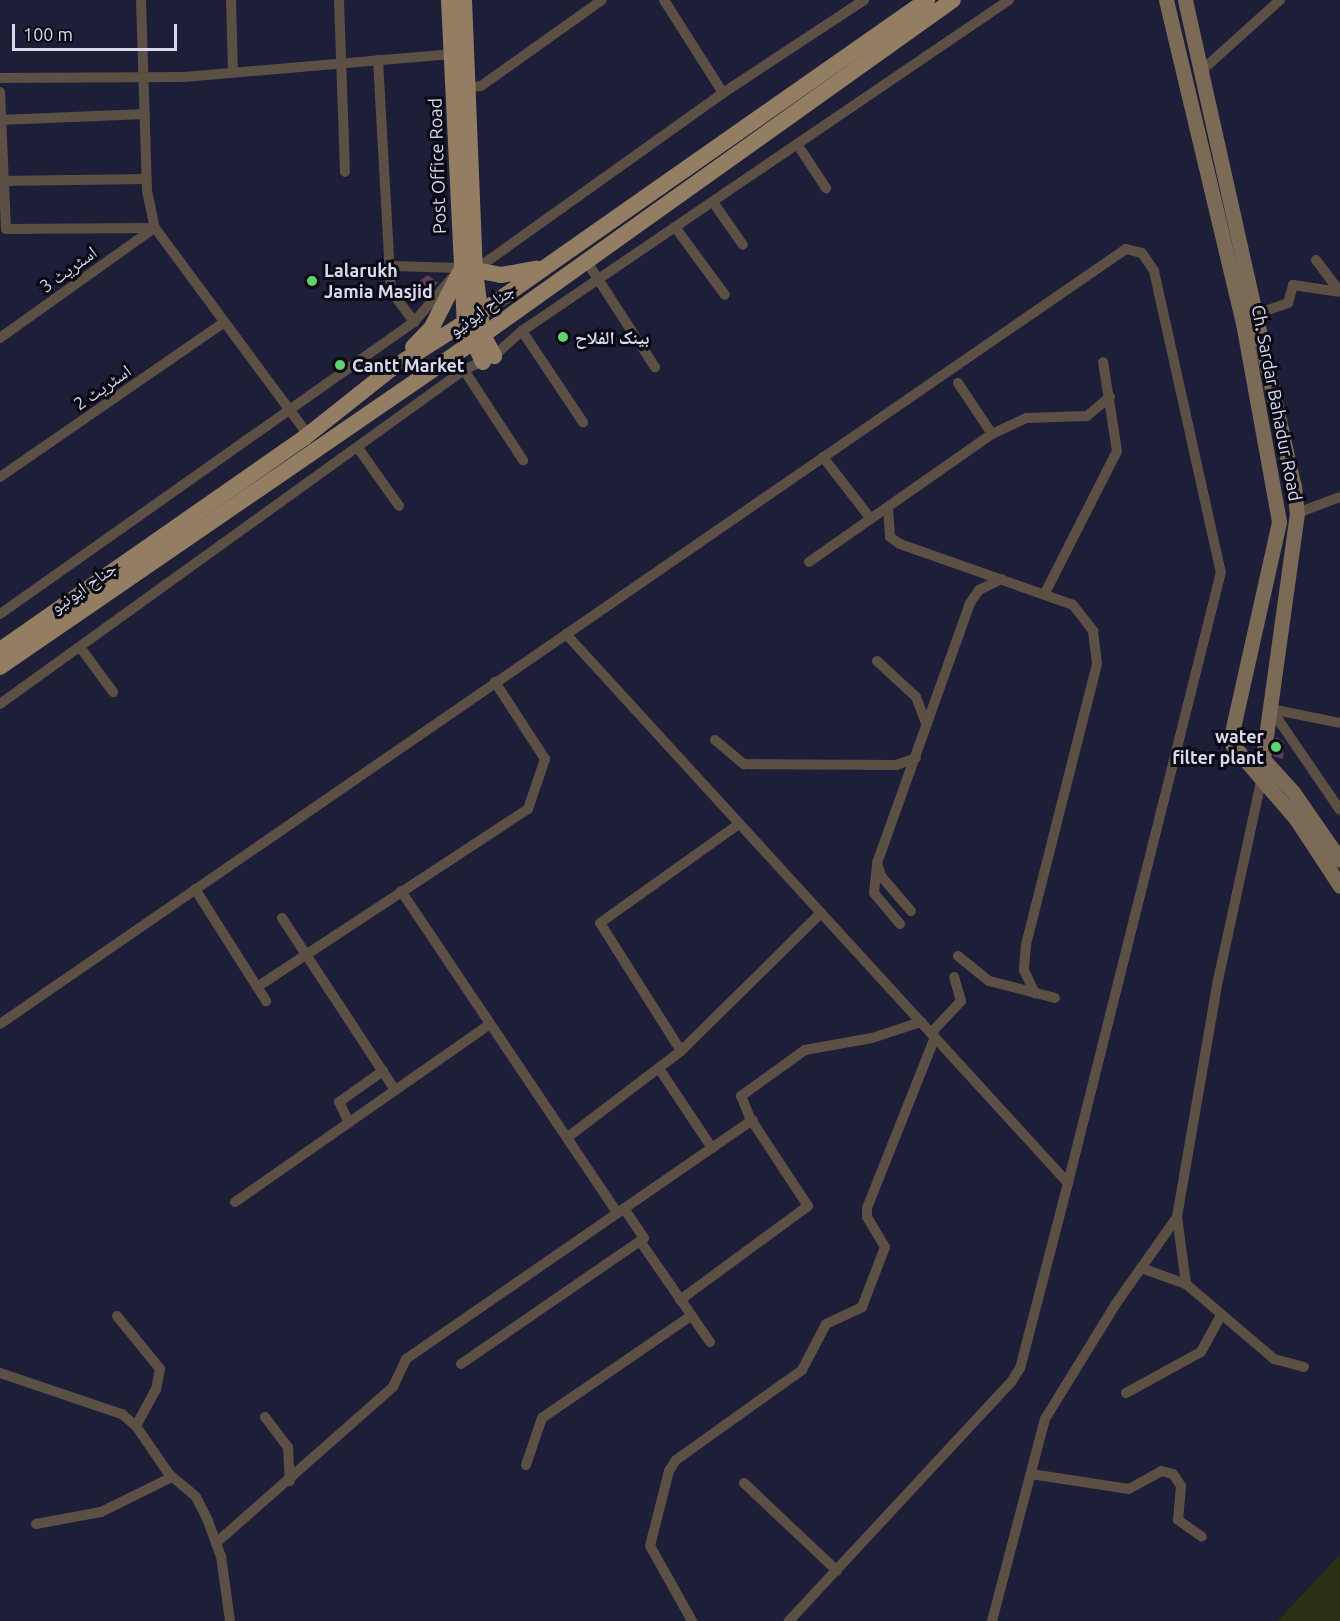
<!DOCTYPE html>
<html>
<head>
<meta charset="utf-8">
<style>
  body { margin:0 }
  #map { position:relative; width:1340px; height:1621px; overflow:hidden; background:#1d1e38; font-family:Ubuntu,"Noto Naskh Arabic",sans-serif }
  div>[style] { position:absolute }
  .green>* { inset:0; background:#2c3012 }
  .building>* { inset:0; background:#5d3e55 }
  .minor>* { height:10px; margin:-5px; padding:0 5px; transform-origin:5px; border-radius:5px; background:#5b5043 }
  .secondary>* { height:15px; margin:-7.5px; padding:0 7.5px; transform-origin:7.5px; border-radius:7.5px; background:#7b6a55 }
  .primary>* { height:16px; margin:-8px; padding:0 8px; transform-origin:8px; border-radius:8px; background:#937e63 }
  .dots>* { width:16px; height:16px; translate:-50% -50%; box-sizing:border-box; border:3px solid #090a15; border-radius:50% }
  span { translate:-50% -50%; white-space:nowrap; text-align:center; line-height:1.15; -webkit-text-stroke:6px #090a15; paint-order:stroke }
  .street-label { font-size:18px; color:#d8daec }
  .poi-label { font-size:18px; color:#d8daec; font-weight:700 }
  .left { translate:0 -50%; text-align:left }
  .right { translate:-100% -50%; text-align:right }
  .scale { position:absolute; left:12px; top:24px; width:165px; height:27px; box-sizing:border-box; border:3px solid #d8daec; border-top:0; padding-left:8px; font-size:18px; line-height:21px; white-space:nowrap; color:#d8daec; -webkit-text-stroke:4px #090a15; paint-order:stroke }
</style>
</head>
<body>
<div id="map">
  <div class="green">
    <i style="clip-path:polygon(1340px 1554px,1340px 1621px,1278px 1621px)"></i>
  </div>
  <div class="building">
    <i style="clip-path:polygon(428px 275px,438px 283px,418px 299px,409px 288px)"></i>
    <i style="clip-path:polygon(1276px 737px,1284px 742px,1283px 759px,1273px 756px)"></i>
  </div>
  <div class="minor">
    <i style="left:141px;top:0;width:191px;rotate:88.2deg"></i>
    <i style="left:147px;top:191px;width:38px;rotate:78deg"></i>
    <i style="left:155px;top:228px;width:257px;rotate:53.5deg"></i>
    <i style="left:231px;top:0;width:72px;rotate:88.4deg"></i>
    <i style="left:339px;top:0;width:172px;rotate:88deg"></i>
    <i style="left:664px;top:0;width:110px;rotate:57.6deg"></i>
    <i style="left:378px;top:60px;width:231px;rotate:86.8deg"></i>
    <i style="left:391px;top:291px;width:39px;rotate:53deg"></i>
    <i style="left:1200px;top:72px;width:108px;rotate:-42deg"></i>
    <i style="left:0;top:78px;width:184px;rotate:-0.3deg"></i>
    <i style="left:184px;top:77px;width:268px;rotate:-4.9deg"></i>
    <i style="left:462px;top:88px;width:19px;rotate:-6deg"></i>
    <i style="left:481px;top:86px;width:148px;rotate:-35.4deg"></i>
    <i style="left:0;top:92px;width:137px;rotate:87.5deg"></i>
    <i style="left:6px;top:229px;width:149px;rotate:-0.4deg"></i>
    <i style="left:0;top:120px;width:145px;rotate:-2.4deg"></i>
    <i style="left:797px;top:144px;width:53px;rotate:56.6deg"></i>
    <i style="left:0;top:181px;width:146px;rotate:-0.8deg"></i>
    <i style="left:713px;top:202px;width:52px;rotate:55.1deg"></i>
    <i style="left:675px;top:227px;width:84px;rotate:53.7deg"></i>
    <i style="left:585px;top:259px;width:129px;rotate:57.1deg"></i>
    <i style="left:1316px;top:260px;width:39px;rotate:53deg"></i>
    <i style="left:390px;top:266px;width:71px;rotate:1.6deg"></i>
    <i style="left:475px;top:270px;width:305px;rotate:-35.5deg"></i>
    <i style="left:723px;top:93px;width:169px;rotate:-33.4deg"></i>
    <i style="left:1256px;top:314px;width:34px;rotate:-19deg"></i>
    <i style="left:1288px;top:303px;width:19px;rotate:-74deg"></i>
    <i style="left:1293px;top:285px;width:48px;rotate:8.5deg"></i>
    <i style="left:522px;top:331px;width:110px;rotate:56.2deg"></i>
    <i style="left:0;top:338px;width:189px;rotate:-35.5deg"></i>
    <i style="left:464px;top:370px;width:108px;rotate:56.8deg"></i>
    <i style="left:958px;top:383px;width:61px;rotate:56.3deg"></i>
    <i style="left:358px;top:448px;width:71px;rotate:54.7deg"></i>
    <i style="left:823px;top:457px;width:78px;rotate:52.3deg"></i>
    <i style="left:0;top:477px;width:270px;rotate:-34.6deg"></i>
    <i style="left:888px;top:507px;width:30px;rotate:86deg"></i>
    <i style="left:890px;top:537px;width:12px;rotate:35deg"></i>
    <i style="left:900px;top:544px;width:183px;rotate:19.4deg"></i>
    <i style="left:1073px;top:605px;width:33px;rotate:52deg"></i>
    <i style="left:1093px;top:631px;width:33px;rotate:83deg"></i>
    <i style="left:1097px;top:664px;width:290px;rotate:104.2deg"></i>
    <i style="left:1026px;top:945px;width:25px;rotate:95deg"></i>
    <i style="left:1024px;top:970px;width:26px;rotate:65deg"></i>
    <i style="left:1297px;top:513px;width:46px;rotate:-20.4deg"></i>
    <i style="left:809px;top:562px;width:223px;rotate:-35deg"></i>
    <i style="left:992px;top:434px;width:38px;rotate:-25deg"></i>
    <i style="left:1026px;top:418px;width:61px;rotate:-1.9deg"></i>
    <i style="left:1087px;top:416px;width:30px;rotate:-40deg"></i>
    <i style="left:1045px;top:593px;width:159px;rotate:-63.1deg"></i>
    <i style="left:1117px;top:451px;width:90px;rotate:-98.9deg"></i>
    <i style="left:0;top:614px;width:507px;rotate:-35.2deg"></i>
    <i style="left:414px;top:322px;width:57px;rotate:-49.3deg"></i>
    <i style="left:566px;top:634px;width:744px;rotate:47.56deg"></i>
    <i style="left:80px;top:647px;width:56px;rotate:53.7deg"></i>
    <i style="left:877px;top:661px;width:53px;rotate:42.7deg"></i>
    <i style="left:916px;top:697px;width:30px;rotate:69deg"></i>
    <i style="left:0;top:704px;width:572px;rotate:-35.75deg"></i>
    <i style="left:464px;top:370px;width:33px;rotate:-25deg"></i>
    <i style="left:494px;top:356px;width:38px;rotate:-42deg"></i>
    <i style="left:522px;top:331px;width:589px;rotate:-34.2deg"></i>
    <i style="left:1271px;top:709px;width:122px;rotate:55.7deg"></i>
    <i style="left:1276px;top:710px;width:65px;rotate:11.5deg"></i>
    <i style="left:715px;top:740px;width:38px;rotate:40deg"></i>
    <i style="left:744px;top:764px;width:152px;rotate:0.4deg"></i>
    <i style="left:896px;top:765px;width:21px;rotate:-19deg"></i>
    <i style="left:877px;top:863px;width:14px;rotate:73deg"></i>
    <i style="left:881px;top:876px;width:46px;rotate:49.4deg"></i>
    <i style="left:195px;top:889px;width:133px;rotate:57.6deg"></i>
    <i style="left:401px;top:891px;width:388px;rotate:56.1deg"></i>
    <i style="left:282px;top:918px;width:206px;rotate:56.7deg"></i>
    <i style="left:900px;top:924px;width:40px;rotate:-130deg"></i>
    <i style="left:874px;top:893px;width:30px;rotate:-84deg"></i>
    <i style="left:877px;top:863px;width:276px;rotate:-70.3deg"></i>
    <i style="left:970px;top:603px;width:16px;rotate:-55deg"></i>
    <i style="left:979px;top:590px;width:25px;rotate:-26deg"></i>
    <i style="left:958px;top:956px;width:40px;rotate:39deg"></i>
    <i style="left:989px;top:981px;width:68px;rotate:14.4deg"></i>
    <i style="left:257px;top:987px;width:324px;rotate:-33.3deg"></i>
    <i style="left:528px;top:809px;width:53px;rotate:-71.2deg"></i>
    <i style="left:545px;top:759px;width:92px;rotate:-123deg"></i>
    <i style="left:0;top:1024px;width:1367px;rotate:-34.54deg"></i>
    <i style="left:1126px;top:249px;width:16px;rotate:14deg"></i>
    <i style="left:1142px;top:253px;width:22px;rotate:56deg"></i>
    <i style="left:1154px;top:271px;width:308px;rotate:77.5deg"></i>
    <i style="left:1221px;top:572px;width:630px;rotate:104.06deg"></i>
    <i style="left:1068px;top:1183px;width:191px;rotate:104.5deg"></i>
    <i style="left:1020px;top:1368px;width:15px;rotate:122deg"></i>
    <i style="left:1012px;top:1381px;width:328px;rotate:132.9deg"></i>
    <i style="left:931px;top:1033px;width:44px;rotate:-46.8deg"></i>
    <i style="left:961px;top:1001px;width:25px;rotate:-106deg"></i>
    <i style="left:681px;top:1051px;width:197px;rotate:-44.6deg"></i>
    <i style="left:660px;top:1070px;width:94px;rotate:56.3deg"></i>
    <i style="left:349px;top:1123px;width:23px;rotate:-115deg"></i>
    <i style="left:339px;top:1102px;width:54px;rotate:-35.2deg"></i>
    <i style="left:568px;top:1137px;width:142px;rotate:-37.3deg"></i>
    <i style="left:681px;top:1051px;width:151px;rotate:-122.3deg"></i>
    <i style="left:600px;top:923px;width:171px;rotate:-35.5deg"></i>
    <i style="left:235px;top:1202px;width:310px;rotate:-34.9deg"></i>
    <i style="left:1177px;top:1217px;width:68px;rotate:82.3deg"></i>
    <i style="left:640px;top:1241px;width:123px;rotate:55.3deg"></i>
    <i style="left:1141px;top:1268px;width:48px;rotate:19.6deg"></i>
    <i style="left:1186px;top:1284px;width:116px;rotate:40.4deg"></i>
    <i style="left:1274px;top:1359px;width:31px;rotate:15deg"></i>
    <i style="left:680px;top:1300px;width:159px;rotate:-36.3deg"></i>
    <i style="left:808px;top:1206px;width:105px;rotate:-123.4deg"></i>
    <i style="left:750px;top:1118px;width:24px;rotate:-112deg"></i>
    <i style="left:741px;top:1096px;width:79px;rotate:-35.7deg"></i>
    <i style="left:805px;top:1050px;width:68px;rotate:-10.2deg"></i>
    <i style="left:872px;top:1038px;width:52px;rotate:-18.1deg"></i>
    <i style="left:117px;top:1316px;width:68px;rotate:50.9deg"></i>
    <i style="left:160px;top:1369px;width:20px;rotate:101deg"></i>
    <i style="left:156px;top:1389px;width:42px;rotate:118.4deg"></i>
    <i style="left:461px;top:1364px;width:222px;rotate:-34.5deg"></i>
    <i style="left:644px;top:1238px;width:36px;rotate:-124deg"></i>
    <i style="left:0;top:1373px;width:129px;rotate:18.6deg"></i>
    <i style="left:122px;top:1414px;width:18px;rotate:41deg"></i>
    <i style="left:136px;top:1426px;width:58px;rotate:55.5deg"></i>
    <i style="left:169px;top:1474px;width:35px;rotate:40deg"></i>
    <i style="left:196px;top:1497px;width:27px;rotate:63deg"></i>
    <i style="left:208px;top:1521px;width:37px;rotate:70deg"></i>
    <i style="left:221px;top:1556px;width:66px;rotate:82.1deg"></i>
    <i style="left:1126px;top:1393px;width:85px;rotate:-28.7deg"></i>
    <i style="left:1201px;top:1352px;width:42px;rotate:-61.6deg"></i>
    <i style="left:265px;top:1417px;width:38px;rotate:53deg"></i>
    <i style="left:288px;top:1447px;width:34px;rotate:87deg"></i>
    <i style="left:526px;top:1465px;width:50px;rotate:-71.2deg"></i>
    <i style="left:542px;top:1418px;width:181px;rotate:-34.4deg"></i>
    <i style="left:1031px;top:1474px;width:99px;rotate:8.7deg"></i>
    <i style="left:1129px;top:1489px;width:37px;rotate:-29deg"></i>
    <i style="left:1161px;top:1471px;width:12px;rotate:14deg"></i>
    <i style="left:1173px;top:1474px;width:14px;rotate:56deg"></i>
    <i style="left:1181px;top:1486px;width:34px;rotate:95deg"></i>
    <i style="left:1178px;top:1520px;width:29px;rotate:35deg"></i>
    <i style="left:744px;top:1483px;width:128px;rotate:43.4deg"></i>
    <i style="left:36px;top:1524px;width:66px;rotate:-10.5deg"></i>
    <i style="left:101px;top:1512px;width:79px;rotate:-26.2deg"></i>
    <i style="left:216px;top:1543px;width:236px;rotate:-41.4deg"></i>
    <i style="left:393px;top:1387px;width:31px;rotate:-65deg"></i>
    <i style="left:406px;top:1359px;width:421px;rotate:-34.6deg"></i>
    <i style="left:692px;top:1621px;width:86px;rotate:-119.2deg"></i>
    <i style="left:650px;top:1546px;width:77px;rotate:-75.8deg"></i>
    <i style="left:669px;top:1471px;width:13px;rotate:-58deg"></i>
    <i style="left:676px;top:1460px;width:155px;rotate:-35.5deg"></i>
    <i style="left:802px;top:1370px;width:52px;rotate:-62.4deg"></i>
    <i style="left:826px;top:1324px;width:40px;rotate:-25deg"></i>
    <i style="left:862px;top:1307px;width:64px;rotate:-69deg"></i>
    <i style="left:885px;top:1247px;width:35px;rotate:-121deg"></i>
    <i style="left:867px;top:1217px;width:9px;rotate:-90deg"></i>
    <i style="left:867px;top:1208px;width:184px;rotate:-68.3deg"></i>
    <i style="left:992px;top:1621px;width:209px;rotate:-75.3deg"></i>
    <i style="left:1045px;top:1419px;width:134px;rotate:-58.4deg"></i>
    <i style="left:1115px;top:1305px;width:108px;rotate:-54.8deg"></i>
    <i style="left:1177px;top:1217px;width:235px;rotate:-80.2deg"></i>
    <i style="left:1217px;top:985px;width:209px;rotate:-77.8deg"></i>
  </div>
  <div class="secondary">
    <i style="left:1166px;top:0;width:332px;rotate:76.6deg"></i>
    <i style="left:1243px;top:323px;width:202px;rotate:79.7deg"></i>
    <i style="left:1279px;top:522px;width:225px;rotate:102.6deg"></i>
    <i style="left:1230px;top:742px;width:101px;rotate:49.4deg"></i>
    <i style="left:1296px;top:819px;width:80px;rotate:56.7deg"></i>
    <i style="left:1185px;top:0;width:498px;rotate:77.4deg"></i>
    <i style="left:1294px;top:486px;width:27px;rotate:84deg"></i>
    <i style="left:1297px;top:513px;width:248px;rotate:97.9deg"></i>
    <i style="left:1263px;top:759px;width:45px;rotate:47.7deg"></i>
    <i style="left:1293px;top:792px;width:83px;rotate:55.3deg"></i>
  </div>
  <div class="primary">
    <i style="left:449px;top:0;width:323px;rotate:87.2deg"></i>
    <i style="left:465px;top:323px;width:43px;rotate:65.2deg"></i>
    <i style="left:464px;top:0;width:270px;rotate:87.7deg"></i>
    <i style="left:475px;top:270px;width:65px;rotate:83deg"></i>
    <i style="left:483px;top:335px;width:24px;rotate:62deg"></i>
    <i style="left:475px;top:270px;width:26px;rotate:11deg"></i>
    <i style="left:501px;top:275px;width:36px;rotate:-10deg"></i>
    <i style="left:413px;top:347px;width:28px;rotate:-46deg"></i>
    <i style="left:432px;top:327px;width:59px;rotate:-63deg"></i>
    <i style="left:0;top:650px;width:371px;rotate:-34.9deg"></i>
    <i style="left:304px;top:438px;width:111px;rotate:-38.4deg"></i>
    <i style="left:391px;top:369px;width:105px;rotate:-32.2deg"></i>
    <i style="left:480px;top:313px;width:546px;rotate:-35deg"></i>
    <i style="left:0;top:667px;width:586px;rotate:-34.5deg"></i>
    <i style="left:483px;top:335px;width:577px;rotate:-35.48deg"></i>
  </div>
  <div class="dots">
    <i style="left:312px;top:281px;background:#5dd56c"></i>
    <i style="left:563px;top:337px;background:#5dd56c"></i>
    <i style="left:340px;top:365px;background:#5dd56c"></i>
    <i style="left:1276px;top:747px;background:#5dd56c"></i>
  </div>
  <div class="street-label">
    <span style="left:437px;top:166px;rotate:-92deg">Post Office Road</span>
    <span style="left:68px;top:269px;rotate:-36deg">اسٹریٹ 3</span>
    <span style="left:481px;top:310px;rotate:-36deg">جناح ایونیو</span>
    <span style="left:102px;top:387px;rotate:-35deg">اسٹریٹ 2</span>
    <span style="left:1277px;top:403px;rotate:79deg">Ch. Sardar Bahadur Road</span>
    <span style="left:83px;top:587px;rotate:-35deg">جناح ایونیو</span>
  </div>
  <div class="poi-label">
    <span class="left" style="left:324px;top:281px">Lalarukh<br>Jamia Masjid</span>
    <span class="left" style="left:575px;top:337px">بینک الفلاح</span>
    <span class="left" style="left:352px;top:365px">Cantt Market</span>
    <span class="right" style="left:1264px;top:747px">water<br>filter plant</span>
  </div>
  <div class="scale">100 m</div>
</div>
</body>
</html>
